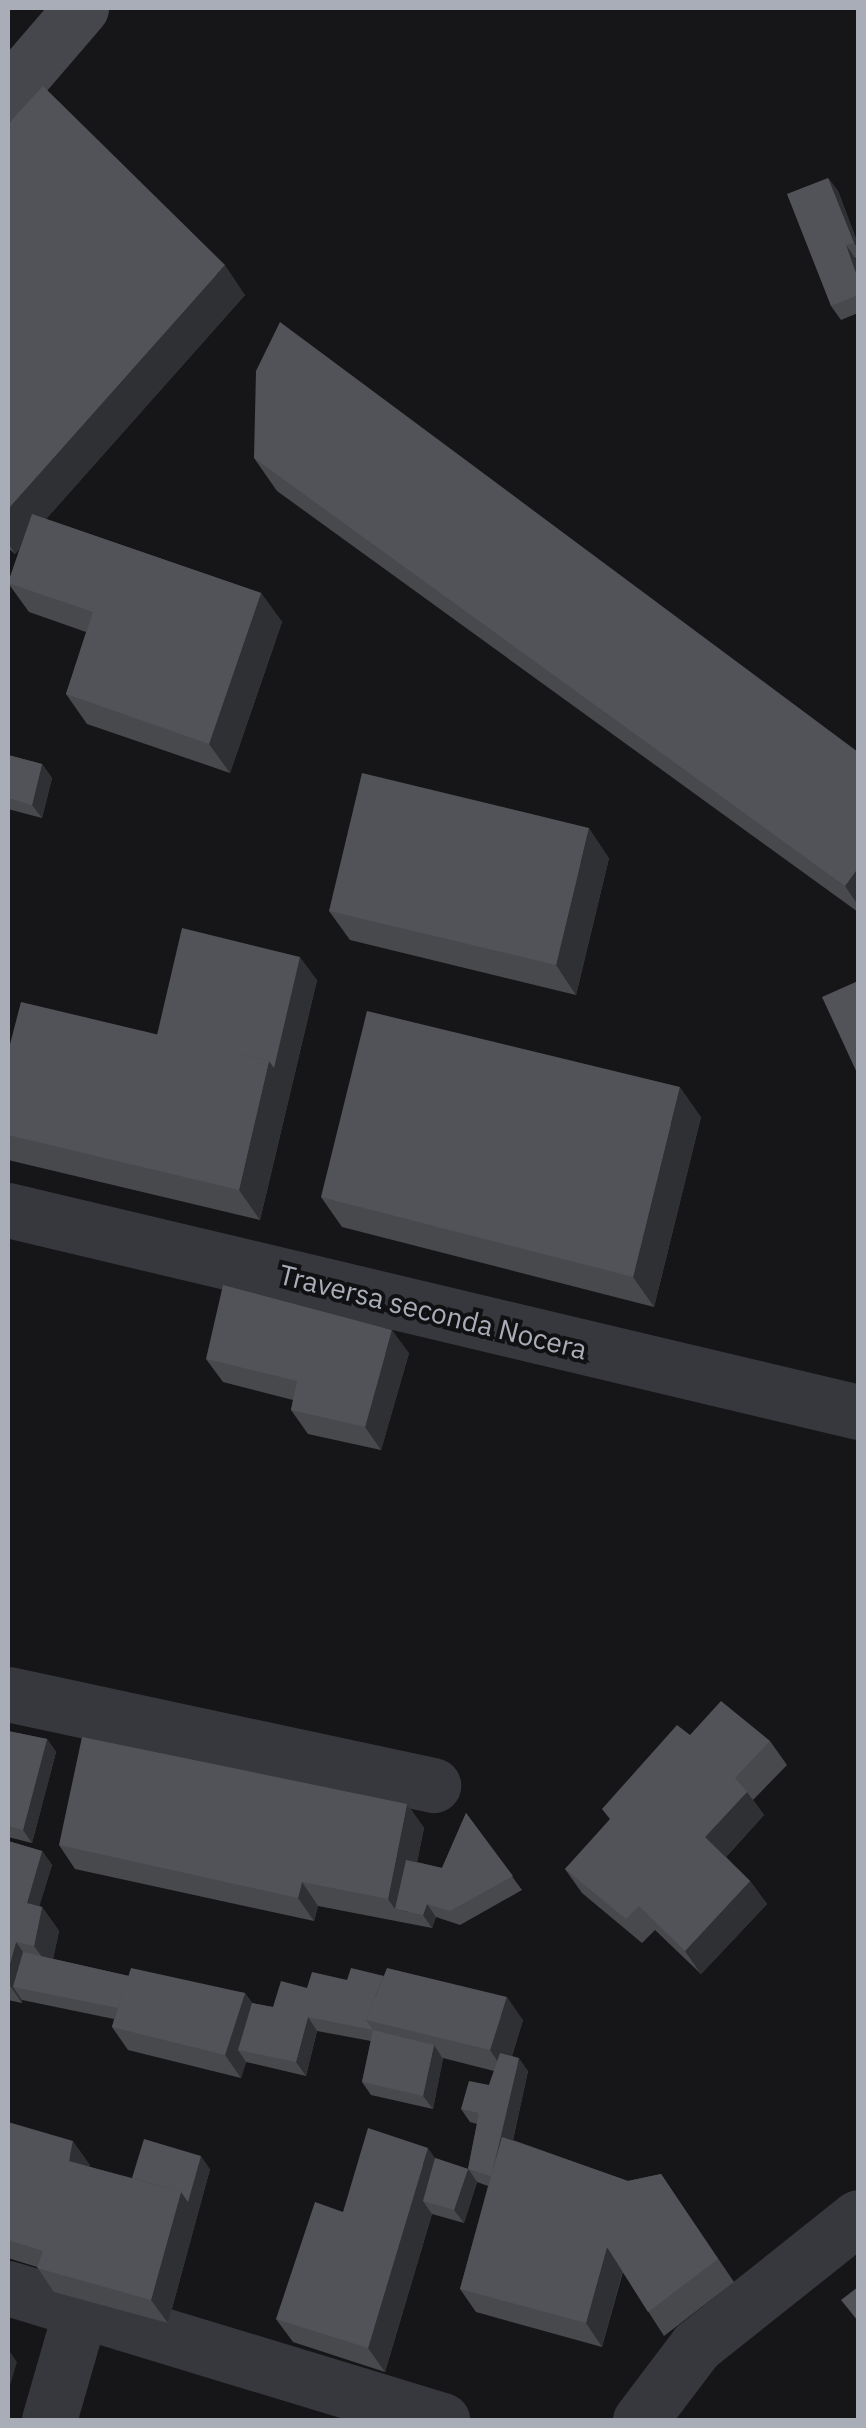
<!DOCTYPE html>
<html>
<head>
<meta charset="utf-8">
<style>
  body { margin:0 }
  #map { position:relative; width:866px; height:2428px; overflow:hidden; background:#161618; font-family:"IBM Plex Sans",sans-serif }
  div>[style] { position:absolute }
  .street>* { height:55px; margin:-27.5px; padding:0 27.5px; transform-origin:27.5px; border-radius:27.5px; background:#37383d }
  .secondary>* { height:55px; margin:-27.5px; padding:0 27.5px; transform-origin:27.5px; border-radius:27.5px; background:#45474d }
  .wall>* { inset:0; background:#47494d }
  .shaded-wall>* { inset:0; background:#2f3033 }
  .building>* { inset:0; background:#525359 }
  span { translate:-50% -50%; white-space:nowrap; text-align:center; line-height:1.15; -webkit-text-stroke:8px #111113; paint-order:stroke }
  .street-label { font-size:28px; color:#a8adb8 }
  .frame { position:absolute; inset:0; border:10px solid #a8adb8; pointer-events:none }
</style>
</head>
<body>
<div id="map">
  <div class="street">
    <i style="left:8px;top:1210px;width:874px;rotate:13.37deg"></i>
    <i style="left:8px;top:1694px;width:435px;rotate:12.1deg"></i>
    <i style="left:8px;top:2288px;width:454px;rotate:16.9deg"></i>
    <i style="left:49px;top:2420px;width:116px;rotate:-73.9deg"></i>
    <i style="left:640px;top:2420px;width:93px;rotate:-52.9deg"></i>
    <i style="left:696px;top:2346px;width:207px;rotate:-38.5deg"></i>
  </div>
  <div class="secondary">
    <i style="left:8px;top:93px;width:112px;rotate:-49.3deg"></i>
  </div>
  <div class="wall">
    <i style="clip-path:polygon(8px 124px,245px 295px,46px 519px,261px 593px,282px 622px,230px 773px,87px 724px,66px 694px,86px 632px,29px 612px,8px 583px,20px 548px,15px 554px,8px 548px)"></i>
    <i style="clip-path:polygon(828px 178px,838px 191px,858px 244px,858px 258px,855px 258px,858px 267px,858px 313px,841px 320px,831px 306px)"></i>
    <i style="clip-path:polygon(254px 458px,858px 752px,858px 912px,277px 491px)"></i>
    <i style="clip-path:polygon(8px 755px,42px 764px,52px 778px,42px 818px,8px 809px)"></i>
    <i style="clip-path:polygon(609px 858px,576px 995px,350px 940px,329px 911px)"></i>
    <i style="clip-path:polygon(317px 980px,260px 1220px,8px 1160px,8px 1052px,157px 1035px)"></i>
    <i style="clip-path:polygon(701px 1117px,654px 1307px,342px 1227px,321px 1197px)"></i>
    <i style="clip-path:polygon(409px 1353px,381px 1450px,308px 1434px,291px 1410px,293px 1400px,223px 1382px,206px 1359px)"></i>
    <i style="clip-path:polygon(8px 1731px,47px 1739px,56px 1752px,32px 1843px,8px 1837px)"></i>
    <i style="clip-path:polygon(690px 1735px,770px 1741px,787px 1765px,753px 1800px,764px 1815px,726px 1857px,750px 1881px,767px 1904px,701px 1974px,655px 1930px,642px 1943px,582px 1893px,565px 1869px)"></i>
    <i style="clip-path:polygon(407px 1804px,424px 1828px,417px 1862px,442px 1868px,466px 1813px,522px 1890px,460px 1925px,436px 1917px,432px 1928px,318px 1906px,314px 1921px,75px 1869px,59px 1845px)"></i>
    <i style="clip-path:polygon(8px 1841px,42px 1851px,52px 1865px,39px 1906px,42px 1907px,59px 1931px,53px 1959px,129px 1976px,245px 1993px,252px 2003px,273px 2007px,307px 1988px,523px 2020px,512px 2056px,528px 2071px,513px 2140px,628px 2181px,661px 2174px,734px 2282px,664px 2336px,623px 2272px,602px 2347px,476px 2312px,460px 2289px,488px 2186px,477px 2182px,468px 2169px,477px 2124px,470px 2122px,461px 2109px,489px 2085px,494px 2071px,443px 2058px,433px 2109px,371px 2095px,362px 2082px,371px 2041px,317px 2031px,306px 2076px,246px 2062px,241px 2078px,128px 2050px,112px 2027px,114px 2019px,22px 2000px,22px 2003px,8px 2000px)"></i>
    <i style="clip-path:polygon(8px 2122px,90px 2165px,89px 2167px,132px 2178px,210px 2169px,168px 2323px,54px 2292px,37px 2267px,8px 2258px)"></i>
    <i style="clip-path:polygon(435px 2158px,468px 2169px,477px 2182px,464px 2223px,432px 2214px,385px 2372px,293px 2342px,276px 2319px,343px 2212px)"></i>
  </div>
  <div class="shaded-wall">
    <i style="clip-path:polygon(828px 178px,838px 191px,858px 244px,858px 249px,854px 243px)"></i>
    <i style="clip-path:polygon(846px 245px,855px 258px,858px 267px,858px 279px)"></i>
    <i style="clip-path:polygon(225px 265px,245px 295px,15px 554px,8px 543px,8px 509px)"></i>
    <i style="clip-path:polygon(261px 593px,282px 622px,230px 773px,209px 744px)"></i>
    <i style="clip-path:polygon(42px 764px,52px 778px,42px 818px,32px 805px)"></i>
    <i style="clip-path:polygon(589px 828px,609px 858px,576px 995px,556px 965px)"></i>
    <i style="clip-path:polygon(858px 868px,858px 905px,845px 886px)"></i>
    <i style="clip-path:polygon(300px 957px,317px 980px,260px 1220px,239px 1190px,269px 1061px)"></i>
    <i style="clip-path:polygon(680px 1087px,701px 1117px,654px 1307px,633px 1277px)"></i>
    <i style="clip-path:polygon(392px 1330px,409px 1353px,381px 1450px,365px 1427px)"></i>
    <i style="clip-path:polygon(47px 1739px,56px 1752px,32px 1843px,23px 1830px)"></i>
    <i style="clip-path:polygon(747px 1792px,764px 1815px,722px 1861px,705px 1837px)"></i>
    <i style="clip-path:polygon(407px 1804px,424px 1828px,407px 1912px,395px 1909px,388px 1899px)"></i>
    <i style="clip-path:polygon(42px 1851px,52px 1865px,34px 1924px,25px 1910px)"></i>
    <i style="clip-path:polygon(750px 1881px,767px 1904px,701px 1974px,685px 1951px)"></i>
    <i style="clip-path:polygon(302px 1882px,318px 1906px,314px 1921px,298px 1898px)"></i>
    <i style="clip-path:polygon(427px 1904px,436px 1917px,432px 1928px,423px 1915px)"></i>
    <i style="clip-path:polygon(42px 1907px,59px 1931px,51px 1969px,34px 1946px)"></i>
    <i style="clip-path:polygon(16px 1942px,32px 1965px,13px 1987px,22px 2000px,22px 2003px,8px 1983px,8px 1971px)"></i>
    <i style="clip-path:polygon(245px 1993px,261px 2017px,238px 2050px,246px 2062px,241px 2078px,225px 2055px)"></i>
    <i style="clip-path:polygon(507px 1997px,523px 2020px,506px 2074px,490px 2050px)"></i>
    <i style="clip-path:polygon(308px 2017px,317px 2031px,306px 2076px,296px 2062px)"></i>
    <i style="clip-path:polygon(434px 2045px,443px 2059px,433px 2109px,423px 2096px)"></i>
    <i style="clip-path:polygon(519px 2058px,528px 2071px,502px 2189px,492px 2176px)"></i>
    <i style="clip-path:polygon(73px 2141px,90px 2165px,86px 2185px,69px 2161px)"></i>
    <i style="clip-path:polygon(428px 2148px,445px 2172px,423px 2201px,432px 2214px,385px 2372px,368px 2348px)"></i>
    <i style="clip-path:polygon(201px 2156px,210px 2169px,168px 2323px,151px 2300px,181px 2192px)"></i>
    <i style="clip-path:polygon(468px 2169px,477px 2182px,464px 2223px,454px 2210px)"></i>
    <i style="clip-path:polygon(607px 2247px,623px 2270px,602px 2347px,586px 2323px)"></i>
    <i style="clip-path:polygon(8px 2349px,17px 2362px,8px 2392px)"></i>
  </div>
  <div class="building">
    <i style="clip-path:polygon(43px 86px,225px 265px,8px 509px,8px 124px)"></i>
    <i style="clip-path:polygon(828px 178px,854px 243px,846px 245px,858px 279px,858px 295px,831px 306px,787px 194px)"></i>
    <i style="clip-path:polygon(280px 322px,858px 752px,858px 868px,845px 886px,254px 458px,256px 371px)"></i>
    <i style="clip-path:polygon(32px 514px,261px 593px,209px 744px,66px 694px,93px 612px,8px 583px)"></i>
    <i style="clip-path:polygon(8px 755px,42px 764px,32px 805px,8px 798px)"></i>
    <i style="clip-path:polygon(362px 773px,589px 828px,556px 965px,329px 911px)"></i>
    <i style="clip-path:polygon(182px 928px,300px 957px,274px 1068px,269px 1061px,157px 1035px)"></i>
    <i style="clip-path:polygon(858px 981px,858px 1075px,822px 997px)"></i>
    <i style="clip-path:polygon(21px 1002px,269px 1061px,239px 1190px,8px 1135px,8px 1052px)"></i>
    <i style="clip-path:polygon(367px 1011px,680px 1087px,633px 1277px,321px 1197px)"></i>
    <i style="clip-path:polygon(223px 1285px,392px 1330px,365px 1427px,291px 1410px,297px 1381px,206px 1359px)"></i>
    <i style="clip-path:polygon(721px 1701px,770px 1741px,735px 1778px,747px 1792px,705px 1837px,750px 1881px,685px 1951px,639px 1906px,626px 1919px,565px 1869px,610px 1819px,602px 1809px,677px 1725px,690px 1735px)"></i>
    <i style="clip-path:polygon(8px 1731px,47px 1739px,23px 1830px,8px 1826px)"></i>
    <i style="clip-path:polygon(82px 1737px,407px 1804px,388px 1899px,302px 1882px,298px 1898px,59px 1845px)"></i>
    <i style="clip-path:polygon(466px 1813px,513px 1876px,450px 1911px,427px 1904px,423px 1915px,395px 1909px,406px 1860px,442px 1868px)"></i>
    <i style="clip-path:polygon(8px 1841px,42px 1851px,27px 1903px,8px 1898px)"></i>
    <i style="clip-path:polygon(8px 1898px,42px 1907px,34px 1946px,16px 1942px,8px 1971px)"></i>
    <i style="clip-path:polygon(23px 1952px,129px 1976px,118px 2008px,13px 1987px)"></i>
    <i style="clip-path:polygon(131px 1968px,245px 1993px,225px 2055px,112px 2027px)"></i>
    <i style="clip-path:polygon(351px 1968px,384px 1976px,366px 2020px,373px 2030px,308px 2017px,296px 2062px,238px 2050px,252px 2003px,273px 2007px,281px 1981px,307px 1988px,312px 1972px,347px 1980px)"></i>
    <i style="clip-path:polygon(387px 1968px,507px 1997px,490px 2050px,366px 2020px)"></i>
    <i style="clip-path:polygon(373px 2030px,434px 2045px,423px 2096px,362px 2082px)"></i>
    <i style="clip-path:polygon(500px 2053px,519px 2058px,491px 2176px,468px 2169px,479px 2113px,461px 2109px,469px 2081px,489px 2085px)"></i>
    <i style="clip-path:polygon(8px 2122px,73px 2141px,69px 2161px,181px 2192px,151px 2300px,37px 2268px,43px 2251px,8px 2240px)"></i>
    <i style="clip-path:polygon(368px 2128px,428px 2148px,368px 2348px,276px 2319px,315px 2202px,343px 2212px)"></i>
    <i style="clip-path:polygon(502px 2137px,628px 2181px,661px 2174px,718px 2259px,648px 2312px,607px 2247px,586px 2323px,460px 2289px)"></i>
    <i style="clip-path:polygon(144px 2139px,201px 2156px,188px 2202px,181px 2192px,132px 2178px)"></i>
    <i style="clip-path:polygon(435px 2158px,468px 2169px,454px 2210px,423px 2201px)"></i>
    <i style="clip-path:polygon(858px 2287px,858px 2321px,841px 2300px)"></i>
  </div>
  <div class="street-label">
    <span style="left:433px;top:1312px;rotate:14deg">Traversa seconda Nocera</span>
  </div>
  <div class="frame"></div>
</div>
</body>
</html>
